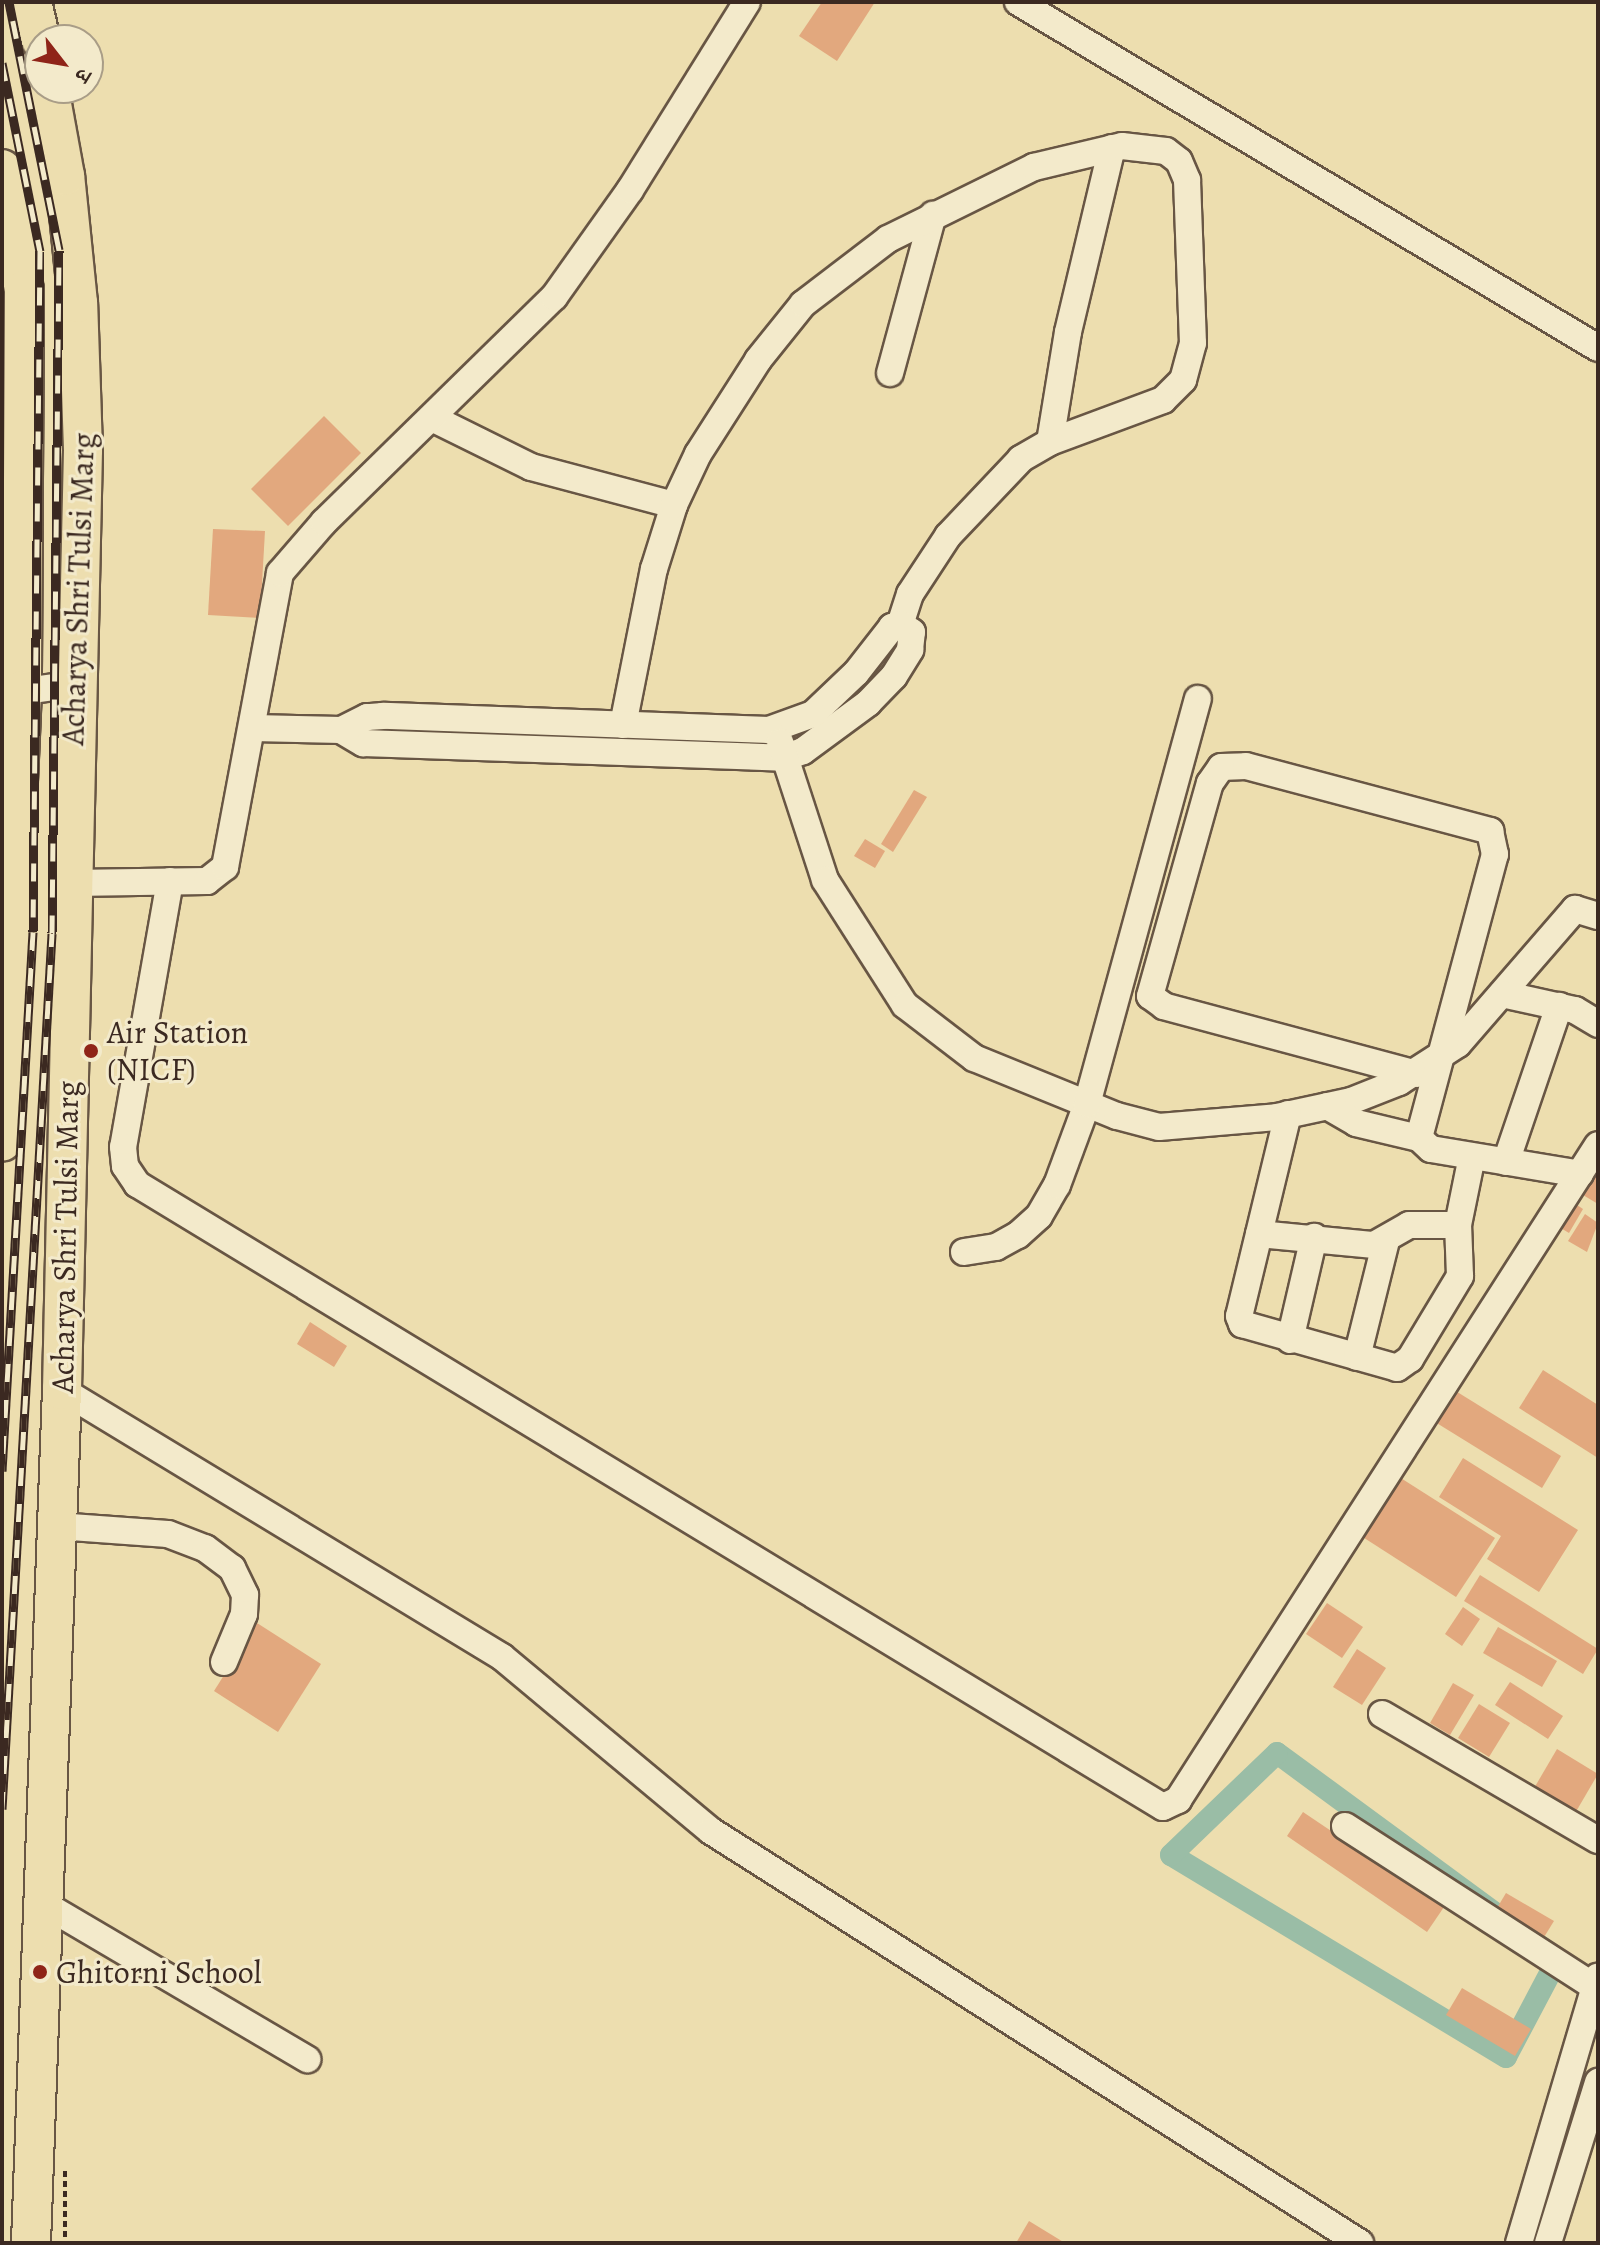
<!DOCTYPE html>
<html>
<head>
<meta charset="utf-8">
<style>
  body { margin:0 }
  #map { position:relative; width:1600px; height:2245px; overflow:hidden; background:#eddeaf; font-family:Alegreya,"Noto Serif Devanagari",serif }
  div>[style] { position:absolute }
  .canal>* { height:22px; margin:-11px; padding:0 11px; transform-origin:11px; border-radius:11px; background:#9abda6 }
  .building>* { inset:0; background:#e2a87e }
  .path>* { height:4px; margin-top:-2px; transform-origin:0; background:repeating-linear-gradient(90deg,#3b2921 0 6px,transparent 0 10px) }
  .roads { filter:drop-shadow(2px 0 #685644) drop-shadow(-2px 0 #685644) drop-shadow(0 2px #685644) drop-shadow(0 -2px #685644) }
  .minor>* { height:26px; margin:-13px; padding:0 13px; transform-origin:13px; border-radius:13px; background:#f3eacb }
  .highway>* { height:38px; margin:-19px; padding:0 19px; transform-origin:19px; border-radius:19px; background:#eddeaf }
  .rail>* { height:9px; margin-top:-4.5px; transform-origin:0; background:repeating-linear-gradient(90deg,#f3eacb 0 18px,#3b2921 0 36px); box-sizing:border-box; border-block:2px solid #3b2921 }
  .dots>* { width:22px; height:22px; translate:-50% -50%; box-sizing:border-box; border:4px solid #f3eacb; border-radius:50% }
  span { translate:-50% -50%; white-space:nowrap; text-align:center; line-height:1.15; -webkit-text-stroke:6px #f3eacb; paint-order:stroke }
  .street-label { font-size:32px; color:#3b2921 }
  .poi-label { font-size:32px; color:#3b2921 }
  .left { translate:0 -50%; text-align:left }
  .frame { position:absolute; inset:0; border:4px solid #3b2921; pointer-events:none }
  .north { position:absolute; left:24px; top:24px; width:80px; height:80px; box-sizing:border-box; background:#f3eacb; border:2px solid #a99d87; border-radius:50%; rotate:121deg; font-size:22px; font-weight:700; line-height:32px; text-align:center; color:#3b2921 }
  .north::after { content:''; display:block; margin:auto; width:28px; height:36px; background:#8f2418; clip-path:polygon(50% 0,100% 100%,50% 72%,0 100%) }
</style>
</head>
<body>
<div id="map">
  <div class="canal">
    <i style="left:1277px;top:1753px;width:395px;rotate:36.3deg"></i>
    <i style="left:1595px;top:1987px;width:46px;rotate:-147.3deg"></i>
    <i style="left:1556px;top:1962px;width:107px;rotate:117.8deg"></i>
    <i style="left:1506px;top:2057px;width:391px;rotate:-148.9deg"></i>
    <i style="left:1171px;top:1855px;width:147px;rotate:-43.9deg"></i>
  </div>
  <div class="building">
    <i style="clip-path:polygon(822px 2px,875px 2px,837px 61px,799px 36px)"></i>
    <i style="clip-path:polygon(324px 416px,361px 453px,288px 526px,251px 489px)"></i>
    <i style="clip-path:polygon(213px 529px,265px 531px,260px 618px,208px 615px)"></i>
    <i style="clip-path:polygon(914px 790px,927px 797px,893px 852px,881px 844px)"></i>
    <i style="clip-path:polygon(865px 839px,885px 851px,875px 868px,854px 856px)"></i>
    <i style="clip-path:polygon(1595px 1175px,1598px 1177px,1598px 1204px,1583px 1195px)"></i>
    <i style="clip-path:polygon(1574px 1203px,1583px 1209px,1569px 1233px,1559px 1227px)"></i>
    <i style="clip-path:polygon(1585px 1214px,1598px 1223px,1587px 1252px,1568px 1241px)"></i>
    <i style="clip-path:polygon(310px 1322px,347px 1346px,334px 1367px,297px 1344px)"></i>
    <i style="clip-path:polygon(1543px 1370px,1598px 1405px,1598px 1458px,1519px 1408px)"></i>
    <i style="clip-path:polygon(1454px 1390px,1561px 1456px,1542px 1488px,1435px 1422px)"></i>
    <i style="clip-path:polygon(1463px 1458px,1578px 1530px,1539px 1592px,1487px 1559px,1501px 1536px,1439px 1497px)"></i>
    <i style="clip-path:polygon(1396px 1475px,1495px 1538px,1456px 1597px,1358px 1534px)"></i>
    <i style="clip-path:polygon(1480px 1575px,1598px 1649px,1583px 1674px,1464px 1601px)"></i>
    <i style="clip-path:polygon(1327px 1603px,1363px 1627px,1342px 1658px,1306px 1634px)"></i>
    <i style="clip-path:polygon(1463px 1607px,1480px 1619px,1462px 1646px,1445px 1634px)"></i>
    <i style="clip-path:polygon(257px 1623px,321px 1664px,278px 1732px,214px 1691px)"></i>
    <i style="clip-path:polygon(1498px 1627px,1557px 1661px,1542px 1687px,1483px 1653px)"></i>
    <i style="clip-path:polygon(1357px 1649px,1386px 1668px,1362px 1705px,1333px 1687px)"></i>
    <i style="clip-path:polygon(1510px 1682px,1563px 1716px,1548px 1739px,1495px 1705px)"></i>
    <i style="clip-path:polygon(1453px 1683px,1474px 1695px,1450px 1735px,1430px 1723px)"></i>
    <i style="clip-path:polygon(1479px 1704px,1510px 1723px,1489px 1757px,1458px 1738px)"></i>
    <i style="clip-path:polygon(1557px 1749px,1598px 1774px,1574px 1815px,1533px 1790px)"></i>
    <i style="clip-path:polygon(1303px 1812px,1444px 1907px,1427px 1932px,1287px 1836px)"></i>
    <i style="clip-path:polygon(1506px 1893px,1554px 1921px,1541px 1942px,1494px 1913px)"></i>
    <i style="clip-path:polygon(1462px 1988px,1531px 2029px,1515px 2056px,1446px 2015px)"></i>
    <i style="clip-path:polygon(1029px 2221px,1065px 2243px,1016px 2243px)"></i>
  </div>
  <div class="path">
    <i style="left:65px;top:2171px;width:72px;rotate:90deg"></i>
  </div>
  <div class="roads">
    <div class="minor">
      <i style="left:1018px;top:2px;width:675px;rotate:30.82deg"></i>
      <i style="left:890px;top:373px;width:164px;rotate:-74.8deg"></i>
      <i style="left:434px;top:419px;width:108px;rotate:26.3deg"></i>
      <i style="left:531px;top:467px;width:148px;rotate:14.9deg"></i>
      <i style="left:1050px;top:442px;width:111px;rotate:-80.7deg"></i>
      <i style="left:1068px;top:332px;width:189px;rotate:-76.6deg"></i>
      <i style="left:2px;top:694px;width:76px;rotate:-7.6deg"></i>
      <i style="left:623px;top:725px;width:159px;rotate:-78.8deg"></i>
      <i style="left:654px;top:569px;width:67px;rotate:-72.6deg"></i>
      <i style="left:674px;top:505px;width:56px;rotate:-64.8deg"></i>
      <i style="left:698px;top:454px;width:112px;rotate:-57.4deg"></i>
      <i style="left:758px;top:360px;width:72px;rotate:-51.2deg"></i>
      <i style="left:803px;top:304px;width:107px;rotate:-37.4deg"></i>
      <i style="left:888px;top:239px;width:163px;rotate:-26.3deg"></i>
      <i style="left:1034px;top:167px;width:90px;rotate:-13.4deg"></i>
      <i style="left:1122px;top:146px;width:44px;rotate:6.5deg"></i>
      <i style="left:1166px;top:151px;width:16px;rotate:38deg"></i>
      <i style="left:1179px;top:161px;width:21px;rotate:67deg"></i>
      <i style="left:1187px;top:180px;width:163px;rotate:87.9deg"></i>
      <i style="left:1193px;top:343px;width:38px;rotate:105deg"></i>
      <i style="left:1183px;top:380px;width:28px;rotate:135deg"></i>
      <i style="left:1163px;top:400px;width:121px;rotate:159.6deg"></i>
      <i style="left:1050px;top:442px;width:34px;rotate:150deg"></i>
      <i style="left:1021px;top:459px;width:106px;rotate:133.5deg"></i>
      <i style="left:948px;top:536px;width:69px;rotate:123.2deg"></i>
      <i style="left:910px;top:594px;width:32px;rotate:108deg"></i>
      <i style="left:253px;top:728px;width:88px;rotate:1.3deg"></i>
      <i style="left:341px;top:730px;width:26px;rotate:31deg"></i>
      <i style="left:363px;top:743px;width:420px;rotate:2deg"></i>
      <i style="left:783px;top:758px;width:21px;rotate:-19deg"></i>
      <i style="left:803px;top:751px;width:81px;rotate:-36.4deg"></i>
      <i style="left:868px;top:703px;width:37px;rotate:-46deg"></i>
      <i style="left:894px;top:676px;width:31px;rotate:-58deg"></i>
      <i style="left:910px;top:650px;width:18px;rotate:-84deg"></i>
      <i style="left:912px;top:632px;width:14px;rotate:-146deg"></i>
      <i style="left:900px;top:624px;width:9px;rotate:159deg"></i>
      <i style="left:892px;top:627px;width:58px;rotate:128deg"></i>
      <i style="left:856px;top:673px;width:59px;rotate:136.4deg"></i>
      <i style="left:813px;top:714px;width:47px;rotate:160deg"></i>
      <i style="left:769px;top:730px;width:386px;rotate:-177.9deg"></i>
      <i style="left:383px;top:716px;width:16px;rotate:176deg"></i>
      <i style="left:367px;top:717px;width:29px;rotate:153deg"></i>
      <i style="left:780px;top:742px;width:145px;rotate:71.9deg"></i>
      <i style="left:825px;top:880px;width:148px;rotate:57.4deg"></i>
      <i style="left:905px;top:1005px;width:87px;rotate:37.5deg"></i>
      <i style="left:974px;top:1058px;width:154px;rotate:22.1deg"></i>
      <i style="left:1117px;top:1116px;width:43px;rotate:14.7deg"></i>
      <i style="left:1159px;top:1127px;width:118px;rotate:-4.8deg"></i>
      <i style="left:1277px;top:1117px;width:76px;rotate:-12.2deg"></i>
      <i style="left:1351px;top:1101px;width:52px;rotate:-21.6deg"></i>
      <i style="left:1399px;top:1082px;width:70px;rotate:-32.8deg"></i>
      <i style="left:1458px;top:1044px;width:179px;rotate:-49.1deg"></i>
      <i style="left:1575px;top:909px;width:24px;rotate:17deg"></i>
      <i style="left:170px;top:881px;width:270px;rotate:100deg"></i>
      <i style="left:123px;top:1147px;width:19px;rotate:84deg"></i>
      <i style="left:125px;top:1166px;width:22px;rotate:56deg"></i>
      <i style="left:137px;top:1184px;width:1200px;rotate:31.27deg"></i>
      <i style="left:1163px;top:1807px;width:17px;rotate:-25deg"></i>
      <i style="left:1178px;top:1800px;width:778px;rotate:-57.33deg"></i>
      <i style="left:71px;top:883px;width:136px;rotate:-0.8deg"></i>
      <i style="left:207px;top:881px;width:23px;rotate:-38deg"></i>
      <i style="left:225px;top:867px;width:299px;rotate:-79.4deg"></i>
      <i style="left:280px;top:573px;width:67px;rotate:-49.2deg"></i>
      <i style="left:324px;top:522px;width:322px;rotate:-44.4deg"></i>
      <i style="left:554px;top:297px;width:131px;rotate:-54.6deg"></i>
      <i style="left:630px;top:190px;width:221px;rotate:-58.1deg"></i>
      <i style="left:1502px;top:994px;width:75px;rotate:12.4deg"></i>
      <i style="left:1575px;top:1010px;width:27px;rotate:31deg"></i>
      <i style="left:1417px;top:1074px;width:262px;rotate:-165deg"></i>
      <i style="left:1164px;top:1006px;width:17px;rotate:-144deg"></i>
      <i style="left:1150px;top:996px;width:221px;rotate:-74.3deg"></i>
      <i style="left:1210px;top:783px;width:19px;rotate:-55deg"></i>
      <i style="left:1221px;top:767px;width:25px;rotate:-2deg"></i>
      <i style="left:1246px;top:766px;width:253px;rotate:14.9deg"></i>
      <i style="left:1490px;top:831px;width:24px;rotate:78deg"></i>
      <i style="left:1495px;top:854px;width:294px;rotate:105deg"></i>
      <i style="left:1419px;top:1138px;width:16px;rotate:43deg"></i>
      <i style="left:1431px;top:1149px;width:151px;rotate:9.5deg"></i>
      <i style="left:1327px;top:1106px;width:34px;rotate:30deg"></i>
      <i style="left:1356px;top:1123px;width:65px;rotate:13.4deg"></i>
      <i style="left:1288px;top:1114px;width:208px;rotate:103.6deg"></i>
      <i style="left:1239px;top:1316px;width:9px;rotate:69deg"></i>
      <i style="left:1242px;top:1324px;width:161px;rotate:15.8deg"></i>
      <i style="left:1397px;top:1368px;width:16px;rotate:-35deg"></i>
      <i style="left:1410px;top:1359px;width:97px;rotate:-58.9deg"></i>
      <i style="left:1460px;top:1276px;width:51px;rotate:-92.2deg"></i>
      <i style="left:1458px;top:1225px;width:70px;rotate:-78.5deg"></i>
      <i style="left:1506px;top:1162px;width:165px;rotate:-71.2deg"></i>
      <i style="left:1259px;top:1234px;width:116px;rotate:5.5deg"></i>
      <i style="left:1374px;top:1245px;width:40px;rotate:-29.7deg"></i>
      <i style="left:1409px;top:1225px;width:49px"></i>
      <i style="left:964px;top:1252px;width:32px;rotate:-9deg"></i>
      <i style="left:996px;top:1247px;width:25px;rotate:-29deg"></i>
      <i style="left:1018px;top:1235px;width:28px;rotate:-42deg"></i>
      <i style="left:1039px;top:1216px;width:36px;rotate:-60deg"></i>
      <i style="left:1057px;top:1185px;width:86px;rotate:-69.7deg"></i>
      <i style="left:1087px;top:1104px;width:420px;rotate:-74.7deg"></i>
      <i style="left:1290px;top:1340px;width:106px;rotate:-76.9deg"></i>
      <i style="left:1357px;top:1357px;width:120px;rotate:-76deg"></i>
      <i style="left:62px;top:1390px;width:515px;rotate:31.25deg"></i>
      <i style="left:502px;top:1657px;width:272px;rotate:39.8deg"></i>
      <i style="left:711px;top:1831px;width:769px;rotate:32.41deg"></i>
      <i style="left:57px;top:1526px;width:111px;rotate:4.1deg"></i>
      <i style="left:168px;top:1534px;width:40px;rotate:21deg"></i>
      <i style="left:205px;top:1548px;width:34px;rotate:37deg"></i>
      <i style="left:232px;top:1568px;width:30px;rotate:64deg"></i>
      <i style="left:245px;top:1595px;width:19px;rotate:93deg"></i>
      <i style="left:244px;top:1614px;width:52px;rotate:112.6deg"></i>
      <i style="left:1382px;top:1714px;width:250px;rotate:30.3deg"></i>
      <i style="left:1345px;top:1826px;width:297px;rotate:32.8deg"></i>
      <i style="left:42px;top:1903px;width:308px;rotate:30.5deg"></i>
      <i style="left:1519px;top:2243px;width:278px;rotate:-73.5deg"></i>
      <i style="left:1548px;top:2243px;width:169px;rotate:-72.7deg"></i>
    </div>
    <div class="highway">
      <i style="left:32px;top:2px;width:39px;rotate:77deg"></i>
      <i style="left:2px;top:169px;width:123px;rotate:79.7deg"></i>
      <i style="left:24px;top:290px;width:400px;rotate:90.3deg"></i>
      <i style="left:22px;top:690px;width:452px;rotate:92.5deg"></i>
      <i style="left:31px;top:2243px;width:854px;rotate:-87.92deg"></i>
      <i style="left:62px;top:1390px;width:940px;rotate:-88.72deg"></i>
      <i style="left:83px;top:450px;width:147px;rotate:-91.9deg"></i>
      <i style="left:78px;top:303px;width:128px;rotate:-95.8deg"></i>
      <i style="left:65px;top:176px;width:89px;rotate:-100.3deg"></i>
    </div>
  </div>
  <div class="rail">
    <i style="left:2px;top:63px;width:192px;rotate:78.6deg"></i>
    <i style="left:40px;top:251px;width:681px;rotate:90.59deg"></i>
    <i style="left:33px;top:932px;width:540px;rotate:93.29deg"></i>
    <i style="left:2px;top:1809px;width:877px;rotate:-86.73deg"></i>
    <i style="left:52px;top:933px;width:683px;rotate:-89.41deg"></i>
    <i style="left:59px;top:250px;width:253px;rotate:-101.4deg"></i>
  </div>
  <div class="dots">
    <i style="left:91px;top:1051px;background:#8f2418"></i>
    <i style="left:40px;top:1972px;background:#8f2418"></i>
  </div>
  <div class="street-label">
    <span style="left:78px;top:589px;rotate:-88deg">Acharya Shri Tulsi Marg</span>
    <span style="left:65px;top:1237px;rotate:-89deg">Acharya Shri Tulsi Marg</span>
  </div>
  <div class="poi-label">
    <span class="left" style="left:107px;top:1051px">Air Station<br>(NICF)</span>
    <span class="left" style="left:56px;top:1972px">Ghitorni School</span>
  </div>
  <div class="frame"></div>
  <div class="north">उ</div>
</div>
</body>
</html>
